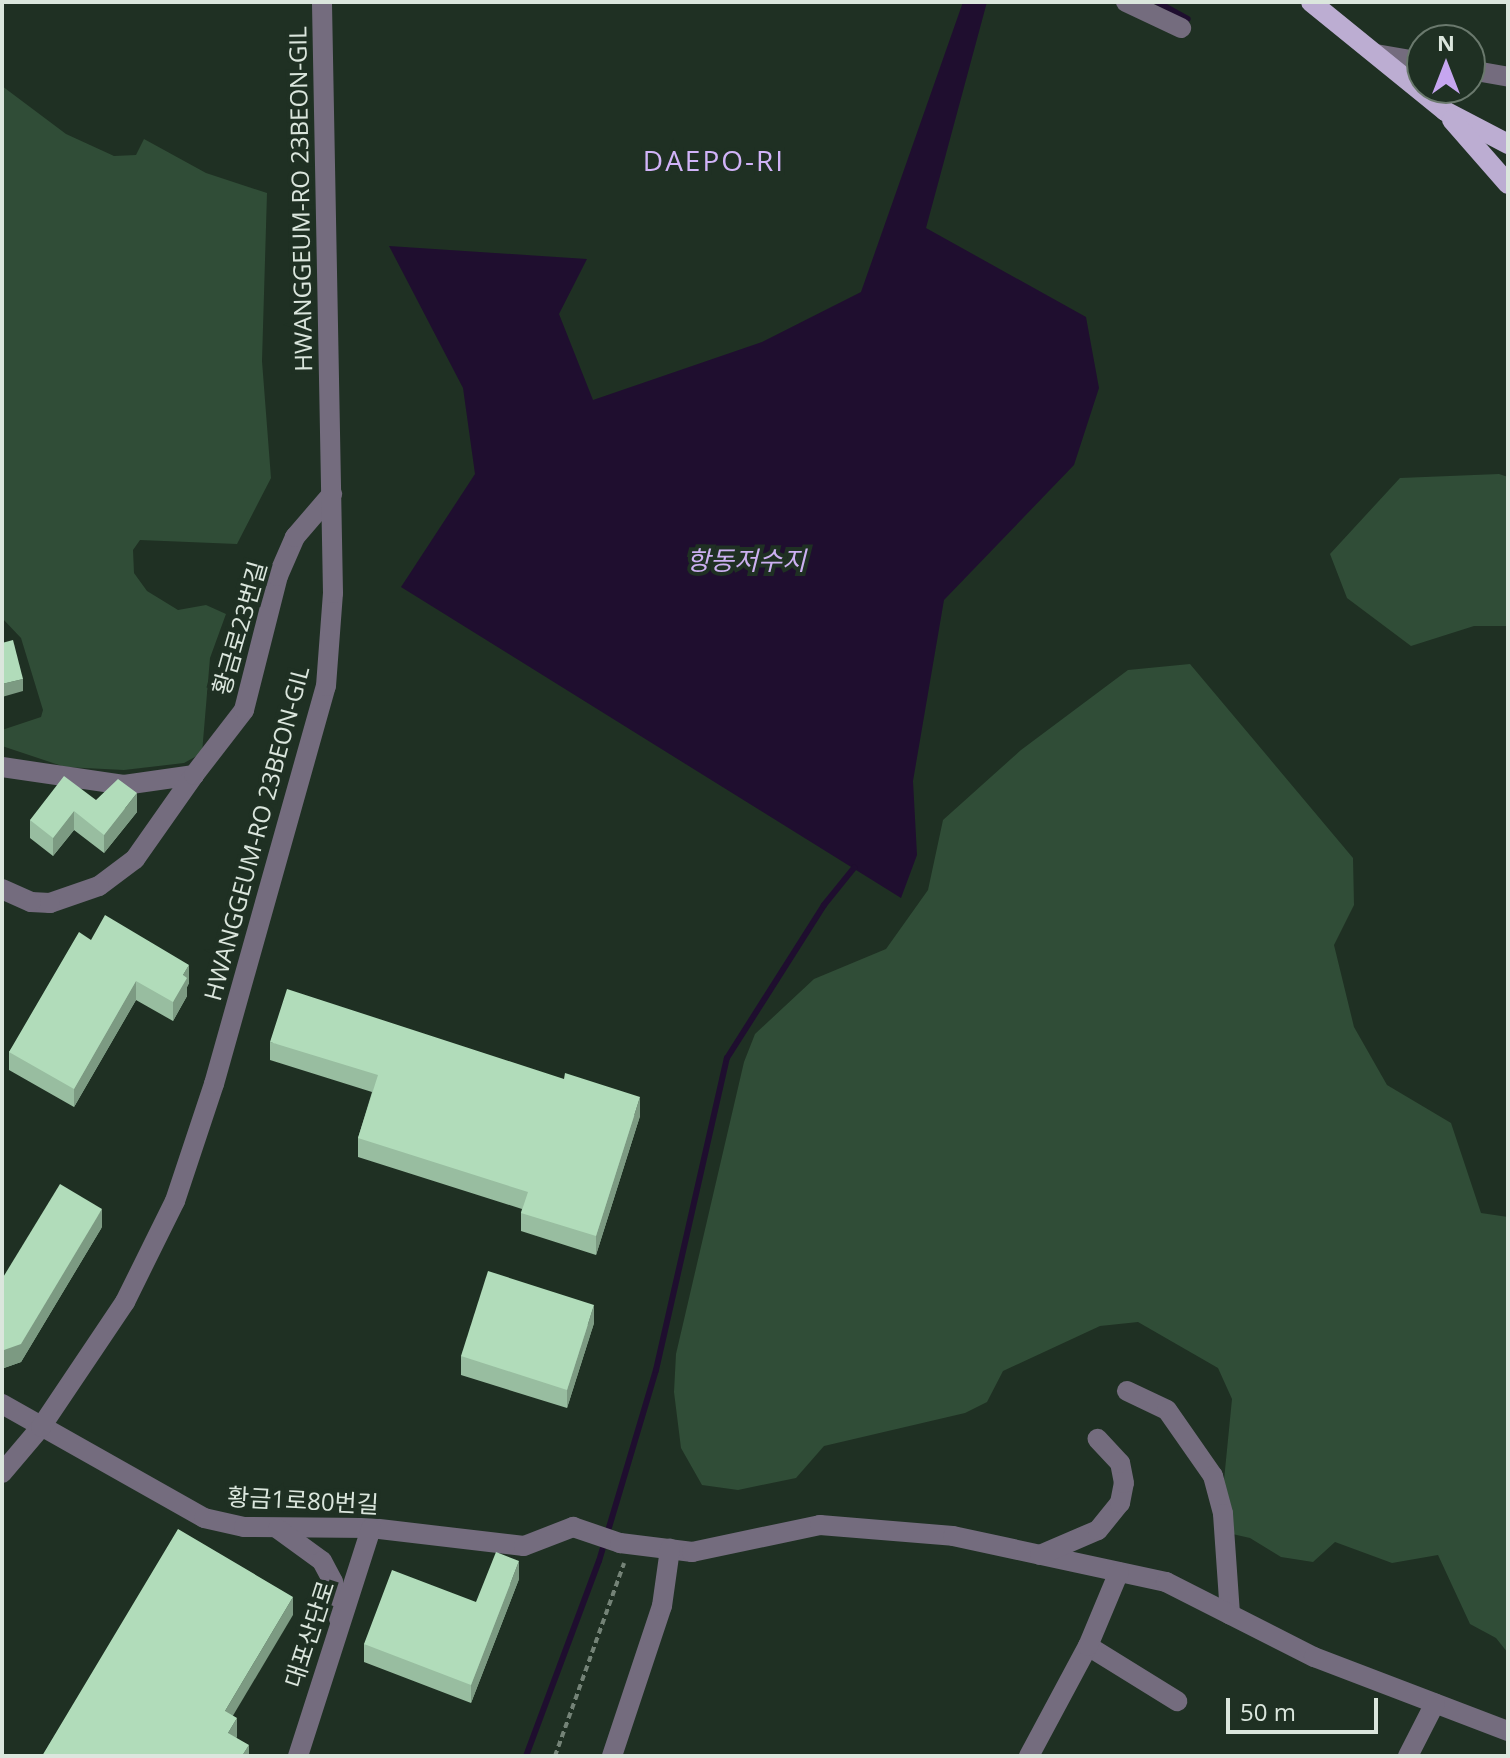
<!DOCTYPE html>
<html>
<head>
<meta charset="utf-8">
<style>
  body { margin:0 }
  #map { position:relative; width:1510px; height:1758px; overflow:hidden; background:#1f3023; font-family:"Open Sans","Noto Sans KR",sans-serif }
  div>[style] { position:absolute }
  .green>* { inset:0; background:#304d37 }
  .water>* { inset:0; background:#1f0e2f }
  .stream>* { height:6px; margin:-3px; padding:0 3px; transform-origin:3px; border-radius:3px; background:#1f0e2f }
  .path>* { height:4px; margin-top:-2px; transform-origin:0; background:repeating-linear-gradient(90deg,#748377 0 6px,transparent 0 10px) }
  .minor>* { height:20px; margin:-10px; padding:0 10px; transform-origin:10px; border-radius:10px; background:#746c7e }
  .major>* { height:20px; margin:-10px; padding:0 10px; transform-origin:10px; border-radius:10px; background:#bcadd2 }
  .wall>* { inset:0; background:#98bda0 }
  .shaded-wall>* { inset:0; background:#7c9a82 }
  .building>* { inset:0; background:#b1dcba }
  span { translate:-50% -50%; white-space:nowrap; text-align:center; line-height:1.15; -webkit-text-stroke:8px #1f3023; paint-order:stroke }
  .street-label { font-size:24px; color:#dbe6dd }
  .water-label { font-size:26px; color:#ccb0f1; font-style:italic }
  .quarter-label { font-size:28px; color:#d1b3f8; letter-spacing:2px }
  .frame { position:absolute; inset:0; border:4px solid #dbe6dd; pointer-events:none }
  .north { position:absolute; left:1406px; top:24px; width:80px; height:80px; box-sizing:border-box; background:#1f3023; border:2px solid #6a796d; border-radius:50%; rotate:0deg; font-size:22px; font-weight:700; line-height:32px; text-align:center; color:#dbe6dd }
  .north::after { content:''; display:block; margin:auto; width:28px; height:36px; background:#c6a6f0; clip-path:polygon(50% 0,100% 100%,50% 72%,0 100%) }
  .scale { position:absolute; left:1226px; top:1698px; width:152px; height:36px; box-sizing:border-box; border:4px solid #dbe6dd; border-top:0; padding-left:10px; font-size:24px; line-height:28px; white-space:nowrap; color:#dbe6dd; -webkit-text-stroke:6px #1f3023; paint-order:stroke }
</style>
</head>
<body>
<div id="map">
  <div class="green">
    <i style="clip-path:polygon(2px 86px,66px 134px,114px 156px,136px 155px,144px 139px,206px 173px,267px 193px,262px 361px,271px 478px,237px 544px,140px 540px,133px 550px,134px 573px,147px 591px,178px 610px,206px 605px,226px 614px,210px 658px,202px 753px,184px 763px,124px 770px,65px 767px,2px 746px,2px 730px,41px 717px,43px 710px,21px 638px,2px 618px)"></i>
    <i style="clip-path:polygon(1499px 474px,1508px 477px,1508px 626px,1474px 626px,1411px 646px,1347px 598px,1330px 554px,1400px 478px)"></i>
    <i style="clip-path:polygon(1190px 664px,1353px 858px,1354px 905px,1334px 945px,1354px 1027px,1387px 1085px,1451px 1123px,1481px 1213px,1508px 1217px,1508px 1653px,1496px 1638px,1470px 1624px,1438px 1555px,1392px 1563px,1335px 1542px,1313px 1562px,1281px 1557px,1250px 1538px,1219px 1531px,1232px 1399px,1218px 1368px,1138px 1322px,1100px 1326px,1003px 1371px,987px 1402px,965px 1413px,824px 1446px,796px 1478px,738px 1490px,702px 1485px,681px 1448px,674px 1392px,676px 1354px,744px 1062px,755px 1034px,814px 979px,886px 949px,928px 890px,943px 820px,1021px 750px,1128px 670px)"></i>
  </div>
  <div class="water">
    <i style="clip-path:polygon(963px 2px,987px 2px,926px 228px,1086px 317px,1099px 388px,1074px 465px,944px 600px,913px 781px,917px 855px,901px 898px,401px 587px,475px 474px,463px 388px,389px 246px,587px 259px,559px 314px,593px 400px,762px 342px,861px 292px)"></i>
  </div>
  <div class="stream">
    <i style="left:1157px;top:2px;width:35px;rotate:29deg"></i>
    <i style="left:526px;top:1756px;width:208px;rotate:-69.5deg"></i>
    <i style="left:599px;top:1561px;width:199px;rotate:-73.4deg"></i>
    <i style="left:656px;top:1370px;width:320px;rotate:-77.2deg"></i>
    <i style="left:727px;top:1058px;width:181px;rotate:-57.6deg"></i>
    <i style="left:824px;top:905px;width:48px;rotate:-51deg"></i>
  </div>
  <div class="path">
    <i style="left:555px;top:1756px;width:205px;rotate:-70.3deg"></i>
  </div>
  <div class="minor">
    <i style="left:1126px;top:2px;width:61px;rotate:25.3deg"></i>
    <i style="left:1376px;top:54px;width:47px;rotate:9.9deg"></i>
    <i style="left:1470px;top:70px;width:39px;rotate:10deg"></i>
    <i style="left:2px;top:767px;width:123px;rotate:8.4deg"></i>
    <i style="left:124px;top:785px;width:71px;rotate:-8.1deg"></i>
    <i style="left:194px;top:775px;width:103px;rotate:125.1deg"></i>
    <i style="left:135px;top:859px;width:45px;rotate:143.1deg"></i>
    <i style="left:99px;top:886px;width:52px;rotate:160.9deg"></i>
    <i style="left:50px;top:903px;width:19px;rotate:-177deg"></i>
    <i style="left:31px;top:902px;width:32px;rotate:-156deg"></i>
    <i style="left:194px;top:775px;width:82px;rotate:-52.4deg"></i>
    <i style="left:244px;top:710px;width:138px;rotate:-75.8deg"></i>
    <i style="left:278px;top:576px;width:43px;rotate:-66.4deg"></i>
    <i style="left:295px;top:537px;width:57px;rotate:-49.3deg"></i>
    <i style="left:1127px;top:1391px;width:44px;rotate:25.4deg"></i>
    <i style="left:1167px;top:1410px;width:80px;rotate:55.1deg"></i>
    <i style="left:1213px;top:1476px;width:39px;rotate:75deg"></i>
    <i style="left:1223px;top:1514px;width:101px;rotate:86deg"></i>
    <i style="left:2px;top:1404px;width:232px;rotate:29.4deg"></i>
    <i style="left:204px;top:1518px;width:41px;rotate:12.7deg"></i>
    <i style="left:244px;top:1527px;width:127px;rotate:0.5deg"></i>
    <i style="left:371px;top:1528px;width:154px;rotate:6.7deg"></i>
    <i style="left:524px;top:1546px;width:53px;rotate:-21.2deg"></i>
    <i style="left:573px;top:1527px;width:50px;rotate:18.8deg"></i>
    <i style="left:620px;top:1543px;width:73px;rotate:7.1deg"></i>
    <i style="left:692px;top:1552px;width:131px;rotate:-11.9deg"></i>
    <i style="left:820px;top:1525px;width:133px;rotate:4.7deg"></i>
    <i style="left:953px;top:1536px;width:218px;rotate:12.2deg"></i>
    <i style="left:1166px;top:1582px;width:166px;rotate:26.9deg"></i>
    <i style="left:1314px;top:1657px;width:208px;rotate:20.9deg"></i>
    <i style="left:2px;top:1473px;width:60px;rotate:-49.7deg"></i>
    <i style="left:41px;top:1427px;width:151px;rotate:-56.1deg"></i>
    <i style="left:125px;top:1302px;width:113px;rotate:-63.7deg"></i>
    <i style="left:175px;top:1201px;width:123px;rotate:-71.6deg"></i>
    <i style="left:214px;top:1084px;width:413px;rotate:-74.3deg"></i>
    <i style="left:326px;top:686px;width:93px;rotate:-85.7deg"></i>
    <i style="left:333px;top:593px;width:591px;rotate:-91.07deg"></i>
    <i style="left:278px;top:1529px;width:54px;rotate:36deg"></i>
    <i style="left:322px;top:1561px;width:24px;rotate:62deg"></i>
    <i style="left:333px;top:1582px;width:37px;rotate:81deg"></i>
    <i style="left:1040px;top:1555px;width:63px;rotate:-23.3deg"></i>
    <i style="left:1098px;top:1530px;width:35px;rotate:-51deg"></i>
    <i style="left:1120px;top:1503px;width:20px;rotate:-79deg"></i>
    <i style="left:1124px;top:1483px;width:20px;rotate:-101deg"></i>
    <i style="left:1120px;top:1463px;width:33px;rotate:-133deg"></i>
    <i style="left:1088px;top:1646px;width:105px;rotate:31.7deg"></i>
    <i style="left:298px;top:1756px;width:239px;rotate:-72.2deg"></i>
    <i style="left:612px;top:1756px;width:158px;rotate:-71.6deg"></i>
    <i style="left:662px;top:1606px;width:58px;rotate:-82deg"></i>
    <i style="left:1029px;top:1756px;width:125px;rotate:-61.8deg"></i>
    <i style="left:1088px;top:1646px;width:80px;rotate:-67.3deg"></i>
    <i style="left:1408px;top:1756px;width:59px;rotate:-63deg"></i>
  </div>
  <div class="major">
    <i style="left:1311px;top:2px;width:173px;rotate:39.1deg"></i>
    <i style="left:1445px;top:111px;width:71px;rotate:27.6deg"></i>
    <i style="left:1452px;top:120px;width:85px;rotate:48.8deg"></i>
  </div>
  <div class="wall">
    <i style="clip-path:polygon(96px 800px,137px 812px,104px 853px,74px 830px,53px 856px,30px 838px,30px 820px)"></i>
    <i style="clip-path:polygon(91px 940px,189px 983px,187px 987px,187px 996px,173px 1021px,136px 1000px,74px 1107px,9px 1070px,9px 1052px)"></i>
    <i style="clip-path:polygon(270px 1042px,640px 1116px,596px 1255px,521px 1231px,521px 1213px,522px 1209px,358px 1157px,358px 1138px,372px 1092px,270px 1060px)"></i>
    <i style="clip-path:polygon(102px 1227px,21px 1362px,4px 1368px,2px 1367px,2px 1279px)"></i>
    <i style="clip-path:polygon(594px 1323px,567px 1408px,461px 1375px,461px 1356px)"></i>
    <i style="clip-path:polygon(519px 1579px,471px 1703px,364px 1662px,364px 1644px,476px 1602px)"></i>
  </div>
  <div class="shaded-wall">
    <i style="clip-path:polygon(23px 679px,23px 691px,2px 697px,2px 684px)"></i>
    <i style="clip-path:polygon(137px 793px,137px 812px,104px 853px,104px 835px)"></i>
    <i style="clip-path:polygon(74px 811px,74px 830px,53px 856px,53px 838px)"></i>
    <i style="clip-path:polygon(189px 965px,189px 983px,187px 987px,187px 996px,173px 1021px,173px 1002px,183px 975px)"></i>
    <i style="clip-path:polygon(136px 981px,136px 1000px,74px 1107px,74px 1089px)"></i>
    <i style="clip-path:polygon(640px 1097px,640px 1116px,596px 1255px,596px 1236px)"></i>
    <i style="clip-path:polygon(102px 1209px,102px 1227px,21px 1362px,4px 1368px,4px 1350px)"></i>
    <i style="clip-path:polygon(594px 1305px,594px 1323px,567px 1408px,567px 1390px)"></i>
    <i style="clip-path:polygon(519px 1561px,519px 1579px,471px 1703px,471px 1685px)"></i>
    <i style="clip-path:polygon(293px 1597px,293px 1615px,225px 1729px,225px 1711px)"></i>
    <i style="clip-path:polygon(237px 1718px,237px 1737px,228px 1752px,228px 1733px)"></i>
    <i style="clip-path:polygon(249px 1745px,249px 1756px,242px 1756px)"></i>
  </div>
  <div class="building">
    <i style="clip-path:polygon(13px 640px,23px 679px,2px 684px,2px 643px)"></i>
    <i style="clip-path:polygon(64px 776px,96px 800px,118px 779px,137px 793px,104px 835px,74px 811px,53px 838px,30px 820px)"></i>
    <i style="clip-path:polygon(105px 915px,189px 965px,183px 975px,187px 978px,173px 1002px,136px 981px,74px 1089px,9px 1052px,79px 932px,91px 940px)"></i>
    <i style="clip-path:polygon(287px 989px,564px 1079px,565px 1073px,640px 1097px,596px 1236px,521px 1213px,528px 1192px,358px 1138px,378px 1075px,270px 1042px)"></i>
    <i style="clip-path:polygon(60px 1184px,102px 1209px,21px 1344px,4px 1350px,2px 1348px,2px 1279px)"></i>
    <i style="clip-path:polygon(488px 1271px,594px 1305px,567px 1390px,461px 1356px)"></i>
    <i style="clip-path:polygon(178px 1529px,293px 1597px,225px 1711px,237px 1718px,228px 1733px,249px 1745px,242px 1756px,42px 1756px)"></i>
    <i style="clip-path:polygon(496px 1552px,519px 1561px,471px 1685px,364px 1644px,392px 1570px,476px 1602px)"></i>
  </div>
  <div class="street-label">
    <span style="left:300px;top:199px;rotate:-91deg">HWANGGEUM-RO 23BEON-GIL</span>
    <span style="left:239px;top:628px;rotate:-74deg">황금로23번길</span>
    <span style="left:256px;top:833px;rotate:-75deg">HWANGGEUM-RO 23BEON-GIL</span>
    <span style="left:303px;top:1500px;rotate:3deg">황금1로80번길</span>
    <span style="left:309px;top:1634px;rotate:-72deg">대포산단로</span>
  </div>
  <div class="water-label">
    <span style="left:746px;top:561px">항동저수지</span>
  </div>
  <div class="quarter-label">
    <span style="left:714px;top:160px">DAEPO-RI</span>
  </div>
  <div class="frame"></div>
  <div class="north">N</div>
  <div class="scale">50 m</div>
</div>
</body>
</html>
